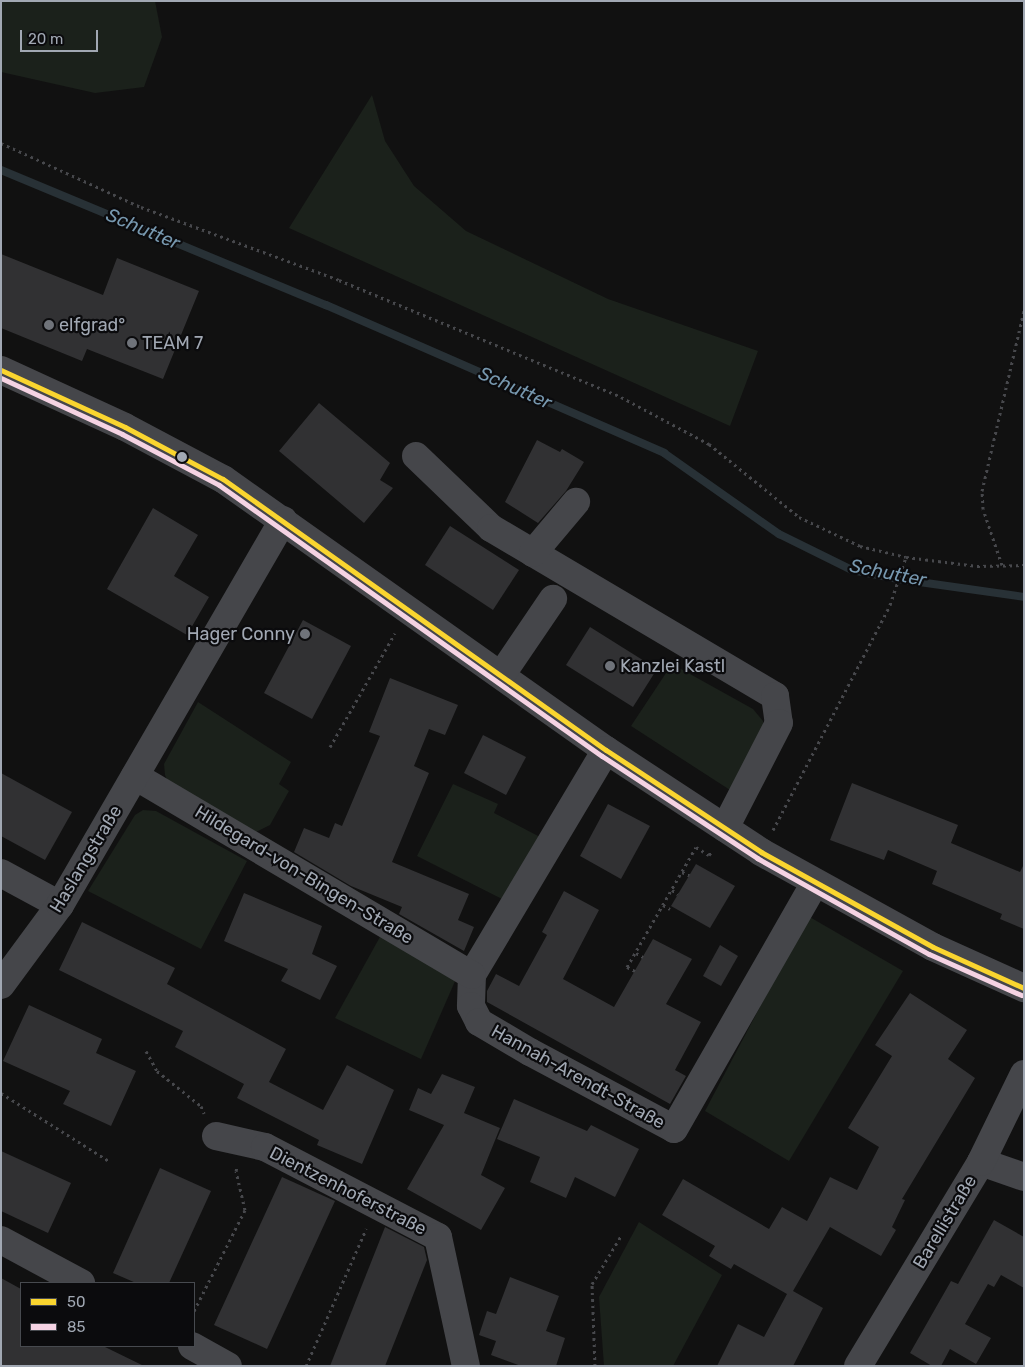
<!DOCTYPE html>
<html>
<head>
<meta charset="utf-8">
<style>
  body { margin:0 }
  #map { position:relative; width:1025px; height:1367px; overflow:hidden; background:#111; font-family:Rubik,sans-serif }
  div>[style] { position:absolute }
  .green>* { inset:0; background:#1b211b }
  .stream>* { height:8px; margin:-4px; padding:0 4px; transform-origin:4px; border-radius:4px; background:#283136 }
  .building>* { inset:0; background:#313133 }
  .path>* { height:3px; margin-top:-1.5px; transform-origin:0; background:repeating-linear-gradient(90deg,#47484c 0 2.5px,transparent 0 6.5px) }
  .minor>* { height:28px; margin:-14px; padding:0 14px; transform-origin:14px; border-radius:14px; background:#45464a }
  .bus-1>* { height:5px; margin:-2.5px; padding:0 2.5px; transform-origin:2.5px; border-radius:2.5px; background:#fad52f }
  .bus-2>* { height:5px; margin:-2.5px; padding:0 2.5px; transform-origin:2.5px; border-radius:2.5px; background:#f5d3e3 }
  .dots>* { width:14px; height:14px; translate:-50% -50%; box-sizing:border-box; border:2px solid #0b0b0d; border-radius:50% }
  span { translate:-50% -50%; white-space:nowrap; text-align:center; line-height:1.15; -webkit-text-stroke:4.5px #0b0b0d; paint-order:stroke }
  .poi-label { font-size:18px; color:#a1a8b3 }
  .left { translate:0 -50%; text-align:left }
  .right { translate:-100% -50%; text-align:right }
  .street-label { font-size:18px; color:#a1a8b3 }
  .water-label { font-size:19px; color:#7798af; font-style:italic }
  .frame { position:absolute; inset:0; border:2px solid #a1a8b3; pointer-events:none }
  .legend { position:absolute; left:20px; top:1282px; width:175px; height:65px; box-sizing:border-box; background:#0b0b0d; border:1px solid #474a4f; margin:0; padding:6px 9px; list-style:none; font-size:15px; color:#a1a8b3 }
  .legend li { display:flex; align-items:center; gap:10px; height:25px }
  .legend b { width:25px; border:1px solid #474a4f }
  .scale { position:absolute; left:20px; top:30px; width:78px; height:22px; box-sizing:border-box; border:2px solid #a1a8b3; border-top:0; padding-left:6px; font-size:15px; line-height:18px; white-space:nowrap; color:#a1a8b3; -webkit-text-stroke:4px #0b0b0d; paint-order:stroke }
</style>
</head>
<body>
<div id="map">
  <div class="green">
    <i style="clip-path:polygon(1px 1px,155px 1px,162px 37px,144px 87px,95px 93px,1px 72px)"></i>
    <i style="clip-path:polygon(372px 95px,385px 141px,414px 186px,466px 231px,608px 299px,758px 351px,730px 426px,289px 228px)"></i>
    <i style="clip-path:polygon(672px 664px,753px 709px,763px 721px,763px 740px,730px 790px,631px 726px)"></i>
    <i style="clip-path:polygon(198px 702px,291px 762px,279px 784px,289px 791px,270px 825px,256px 832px,168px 782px,165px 775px,164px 764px)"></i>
    <i style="clip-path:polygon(453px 784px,498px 804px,494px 813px,540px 837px,504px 900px,417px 856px)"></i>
    <i style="clip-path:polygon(143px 810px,156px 811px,247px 861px,201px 949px,88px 891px,135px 815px)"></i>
    <i style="clip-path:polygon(808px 916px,903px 971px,789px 1161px,705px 1111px)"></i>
    <i style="clip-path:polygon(381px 935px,456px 979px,421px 1059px,335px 1018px)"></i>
    <i style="clip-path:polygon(639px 1222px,722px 1275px,673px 1366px,604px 1366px,599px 1297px)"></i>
  </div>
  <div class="stream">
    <i style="left:1px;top:170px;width:352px;rotate:22.6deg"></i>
    <i style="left:326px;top:305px;width:369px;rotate:23.6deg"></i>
    <i style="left:664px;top:453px;width:141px;rotate:35.2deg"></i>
    <i style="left:779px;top:534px;width:81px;rotate:26.3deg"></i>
    <i style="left:852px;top:570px;width:47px;rotate:11.1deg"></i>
    <i style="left:898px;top:579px;width:127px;rotate:8.1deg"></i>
  </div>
  <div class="building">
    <i style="clip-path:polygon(1px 254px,103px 295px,117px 258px,199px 291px,163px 379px,87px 349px,82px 361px,1px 328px)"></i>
    <i style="clip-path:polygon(319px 403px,390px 463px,380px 480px,393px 488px,364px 523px,279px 451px)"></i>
    <i style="clip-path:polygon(537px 440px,560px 452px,562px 449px,584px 462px,566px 491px,538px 523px,505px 502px)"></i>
    <i style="clip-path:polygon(153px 508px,198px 535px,174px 576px,209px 597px,187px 635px,107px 589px)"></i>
    <i style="clip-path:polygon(450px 526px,519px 570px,493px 610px,425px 565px)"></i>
    <i style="clip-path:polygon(303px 620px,351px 646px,312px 719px,264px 693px)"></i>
    <i style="clip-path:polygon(590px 627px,657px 669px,633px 707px,566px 665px)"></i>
    <i style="clip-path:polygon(390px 678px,458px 705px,445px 735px,429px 729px,414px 766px,429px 773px,392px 862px,469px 894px,458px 920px,474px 927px,464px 951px,399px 914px,402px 907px,351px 886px,294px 852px,304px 828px,329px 838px,335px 823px,342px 826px,380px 736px,369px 732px)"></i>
    <i style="clip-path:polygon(483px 735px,526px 757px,506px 795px,464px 773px)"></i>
    <i style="clip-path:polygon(1px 773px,72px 812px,45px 860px,1px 836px)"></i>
    <i style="clip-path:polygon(852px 783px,958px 825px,951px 843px,1020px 872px,1024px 864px,1024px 929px,1000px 919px,1002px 914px,932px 884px,937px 871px,888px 850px,884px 860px,830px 840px)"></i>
    <i style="clip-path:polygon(608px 804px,650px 826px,621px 879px,580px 856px)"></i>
    <i style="clip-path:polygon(696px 864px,735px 886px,710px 928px,671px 906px)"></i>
    <i style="clip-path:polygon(564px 891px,599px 910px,563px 979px,614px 1007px,653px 939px,692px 959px,666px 1004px,701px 1022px,675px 1070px,686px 1076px,670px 1104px,487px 1002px,487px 991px,496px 974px,519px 986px,547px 935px,542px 932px)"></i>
    <i style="clip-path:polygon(244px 893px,322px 926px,312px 954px,337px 966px,320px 1000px,281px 981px,288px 969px,224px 941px)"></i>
    <i style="clip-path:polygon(82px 922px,175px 968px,167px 984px,286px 1049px,269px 1082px,323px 1110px,347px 1065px,394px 1090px,362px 1164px,317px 1145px,319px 1140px,237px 1098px,244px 1084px,175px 1047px,183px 1031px,59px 970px)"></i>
    <i style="clip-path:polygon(720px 945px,738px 956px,721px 986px,703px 976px)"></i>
    <i style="clip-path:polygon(910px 993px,967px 1030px,948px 1059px,975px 1078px,902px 1199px,905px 1200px,892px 1227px,896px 1230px,881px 1256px,830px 1227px,793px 1291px,823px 1308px,793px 1366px,717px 1366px,738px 1324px,764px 1337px,787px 1294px,734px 1264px,731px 1269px,709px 1256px,715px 1246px,662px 1215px,683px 1179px,769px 1229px,782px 1207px,807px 1221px,830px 1177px,857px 1190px,879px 1147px,848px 1128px,892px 1056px,875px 1045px)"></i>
    <i style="clip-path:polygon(29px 1005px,102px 1039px,96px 1053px,136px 1071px,111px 1126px,63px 1104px,70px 1091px,3px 1061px)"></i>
    <i style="clip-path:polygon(442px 1074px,475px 1087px,464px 1113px,500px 1128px,481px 1175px,505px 1188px,481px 1230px,407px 1189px,444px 1125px,409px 1110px,418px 1088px,431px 1094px)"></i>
    <i style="clip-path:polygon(514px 1099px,587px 1131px,591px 1125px,639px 1149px,615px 1197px,575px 1177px,566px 1198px,530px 1182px,540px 1157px,497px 1139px)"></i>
    <i style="clip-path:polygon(1px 1151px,71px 1183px,48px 1233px,1px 1211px)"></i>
    <i style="clip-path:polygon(160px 1168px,211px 1191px,169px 1283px,136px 1283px,113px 1273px)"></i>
    <i style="clip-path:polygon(282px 1177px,335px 1201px,267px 1349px,214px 1325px)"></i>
    <i style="clip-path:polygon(994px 1220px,1024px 1237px,1024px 1288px,1001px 1275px,994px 1287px,988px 1284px,965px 1324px,991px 1338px,976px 1364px,950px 1349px,941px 1366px,932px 1366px,910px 1353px,951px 1281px,958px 1284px)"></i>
    <i style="clip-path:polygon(385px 1227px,424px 1247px,427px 1260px,385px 1366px,330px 1366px)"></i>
    <i style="clip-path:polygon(510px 1277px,559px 1296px,546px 1331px,565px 1338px,556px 1366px,521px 1366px,491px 1355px,496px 1341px,479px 1335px,487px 1311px,496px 1314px)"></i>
    <i style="clip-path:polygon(1px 1278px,21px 1289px,21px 1346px,103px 1346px,144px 1366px,1px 1366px)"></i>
  </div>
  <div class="path">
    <i style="left:1px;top:143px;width:154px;rotate:24.6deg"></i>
    <i style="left:141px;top:207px;width:211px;rotate:20.2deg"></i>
    <i style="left:339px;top:280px;width:305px;rotate:22.5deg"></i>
    <i style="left:621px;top:397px;width:100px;rotate:28.1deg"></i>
    <i style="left:709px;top:444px;width:116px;rotate:39deg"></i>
    <i style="left:799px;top:517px;width:68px;rotate:25.4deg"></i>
    <i style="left:860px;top:546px;width:47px;rotate:13.4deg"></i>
    <i style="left:906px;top:557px;width:72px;rotate:7.2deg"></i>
    <i style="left:977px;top:566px;width:47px;rotate:-1.2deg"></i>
    <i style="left:1002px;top:565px;width:59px;rotate:-108.7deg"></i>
    <i style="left:983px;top:509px;width:18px;rotate:-93deg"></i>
    <i style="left:982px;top:491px;width:186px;rotate:-76.9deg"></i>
    <i style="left:330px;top:747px;width:131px;rotate:-60.3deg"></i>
    <i style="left:773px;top:830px;width:254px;rotate:-62.5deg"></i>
    <i style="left:890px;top:605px;width:51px;rotate:-71.6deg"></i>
    <i style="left:682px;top:872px;width:8px;rotate:23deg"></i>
    <i style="left:672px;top:890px;width:7px;rotate:34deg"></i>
    <i style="left:663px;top:905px;width:8px;rotate:30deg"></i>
    <i style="left:636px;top:953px;width:8px;rotate:30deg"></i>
    <i style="left:635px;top:971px;width:9px;rotate:-153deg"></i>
    <i style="left:627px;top:967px;width:138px;rotate:-60.1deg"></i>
    <i style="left:696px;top:847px;width:15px;rotate:32deg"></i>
    <i style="left:709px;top:855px;width:5px;rotate:-53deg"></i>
    <i style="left:146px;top:1051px;width:23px;rotate:61deg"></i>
    <i style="left:157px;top:1071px;width:56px;rotate:38.5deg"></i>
    <i style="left:201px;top:1106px;width:8px;rotate:67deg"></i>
    <i style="left:1px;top:1093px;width:128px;rotate:32.2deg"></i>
    <i style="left:194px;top:1311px;width:113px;rotate:-63.2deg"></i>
    <i style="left:245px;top:1210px;width:40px;rotate:-103deg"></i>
    <i style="left:236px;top:1171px;width:4px;rotate:-76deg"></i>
    <i style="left:306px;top:1366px;width:150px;rotate:-66.3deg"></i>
    <i style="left:595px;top:1366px;width:82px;rotate:-92.1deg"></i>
    <i style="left:592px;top:1284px;width:56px;rotate:-58.9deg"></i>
  </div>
  <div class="minor">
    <i style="left:1px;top:370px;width:136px;rotate:24.7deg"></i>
    <i style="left:125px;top:427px;width:111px;rotate:28deg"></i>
    <i style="left:223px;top:479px;width:469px;rotate:35.3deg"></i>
    <i style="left:606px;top:750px;width:186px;rotate:33.3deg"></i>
    <i style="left:761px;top:852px;width:196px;rotate:28.9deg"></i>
    <i style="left:933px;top:947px;width:100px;rotate:24.3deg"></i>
    <i style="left:416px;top:456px;width:104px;rotate:43.8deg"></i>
    <i style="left:491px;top:528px;width:330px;rotate:30.6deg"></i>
    <i style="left:775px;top:696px;width:27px;rotate:82deg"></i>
    <i style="left:779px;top:723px;width:118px;rotate:117.2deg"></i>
    <i style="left:533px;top:553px;width:67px;rotate:-49.9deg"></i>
    <i style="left:502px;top:674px;width:91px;rotate:-55.8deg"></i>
    <i style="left:606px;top:750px;width:262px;rotate:120.8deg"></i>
    <i style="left:472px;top:975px;width:31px;rotate:92deg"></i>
    <i style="left:471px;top:1006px;width:18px;rotate:63deg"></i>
    <i style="left:479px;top:1022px;width:59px;rotate:30.5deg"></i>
    <i style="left:530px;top:1052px;width:163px;rotate:28.1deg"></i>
    <i style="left:674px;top:1129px;width:284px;rotate:-60.2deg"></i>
    <i style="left:135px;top:776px;width:391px;rotate:30.6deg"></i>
    <i style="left:1px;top:873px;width:67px;rotate:28.5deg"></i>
    <i style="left:1px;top:985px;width:99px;rotate:-53.6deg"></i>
    <i style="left:60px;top:905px;width:445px;rotate:-59.9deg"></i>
    <i style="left:216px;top:1136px;width:50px;rotate:12.7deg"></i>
    <i style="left:265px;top:1147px;width:195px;rotate:27.5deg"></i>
    <i style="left:438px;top:1237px;width:132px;rotate:77.8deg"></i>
    <i style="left:981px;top:1162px;width:46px;rotate:19.2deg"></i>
    <i style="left:1px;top:1240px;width:91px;rotate:28.3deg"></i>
    <i style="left:192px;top:1346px;width:41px;rotate:29.1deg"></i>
    <i style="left:858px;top:1366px;width:238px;rotate:-58.9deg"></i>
    <i style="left:981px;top:1162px;width:98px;rotate:-64deg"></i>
  </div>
  <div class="bus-1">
    <i style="left:1px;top:370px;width:136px;rotate:24.7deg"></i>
    <i style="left:125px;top:427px;width:111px;rotate:28deg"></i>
    <i style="left:223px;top:479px;width:469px;rotate:35.3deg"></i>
    <i style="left:606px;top:750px;width:186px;rotate:33.3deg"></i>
    <i style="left:761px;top:852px;width:196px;rotate:28.9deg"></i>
    <i style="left:933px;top:947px;width:100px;rotate:24.3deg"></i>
  </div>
  <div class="bus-2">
    <i style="left:1px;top:378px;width:133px;rotate:24.8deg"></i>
    <i style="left:122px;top:434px;width:110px;rotate:27.7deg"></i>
    <i style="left:219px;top:485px;width:469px;rotate:35.3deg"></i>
    <i style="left:602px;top:756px;width:186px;rotate:33.3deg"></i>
    <i style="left:757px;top:858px;width:197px;rotate:29.2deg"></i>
    <i style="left:929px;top:954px;width:101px;rotate:24deg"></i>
  </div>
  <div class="dots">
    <i style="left:49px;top:325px;background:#6f737a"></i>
    <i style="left:132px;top:343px;background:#6f737a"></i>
    <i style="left:182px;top:457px;background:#a1a8b3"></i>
    <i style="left:305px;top:634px;background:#6f737a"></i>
    <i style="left:610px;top:666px;background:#6f737a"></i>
  </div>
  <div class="poi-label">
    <span class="left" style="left:59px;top:325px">elfgrad°</span>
    <span class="left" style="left:142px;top:343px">TEAM 7</span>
    <span class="right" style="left:295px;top:634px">Hager Conny</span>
    <span class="left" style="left:620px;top:666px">Kanzlei Kastl</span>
  </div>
  <div class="street-label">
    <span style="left:86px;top:859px;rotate:-59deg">Haslangstraße</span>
    <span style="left:304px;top:875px;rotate:31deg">Hildegard-von-Bingen-Straße</span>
    <span style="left:578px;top:1077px;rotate:29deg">Hannah-Arendt-Straße</span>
    <span style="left:348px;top:1191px;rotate:27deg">Dientzenhoferstraße</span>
    <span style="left:945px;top:1222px;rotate:-59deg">Barellistraße</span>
  </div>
  <div class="water-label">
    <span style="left:143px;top:229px;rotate:23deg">Schutter</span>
    <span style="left:515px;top:388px;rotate:24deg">Schutter</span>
    <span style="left:888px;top:573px;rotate:11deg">Schutter</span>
  </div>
  <div class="frame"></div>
  <ul class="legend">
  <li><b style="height:6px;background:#fad52f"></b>50</li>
  <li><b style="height:6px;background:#f5d3e3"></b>85</li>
  </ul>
  <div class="scale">20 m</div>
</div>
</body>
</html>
